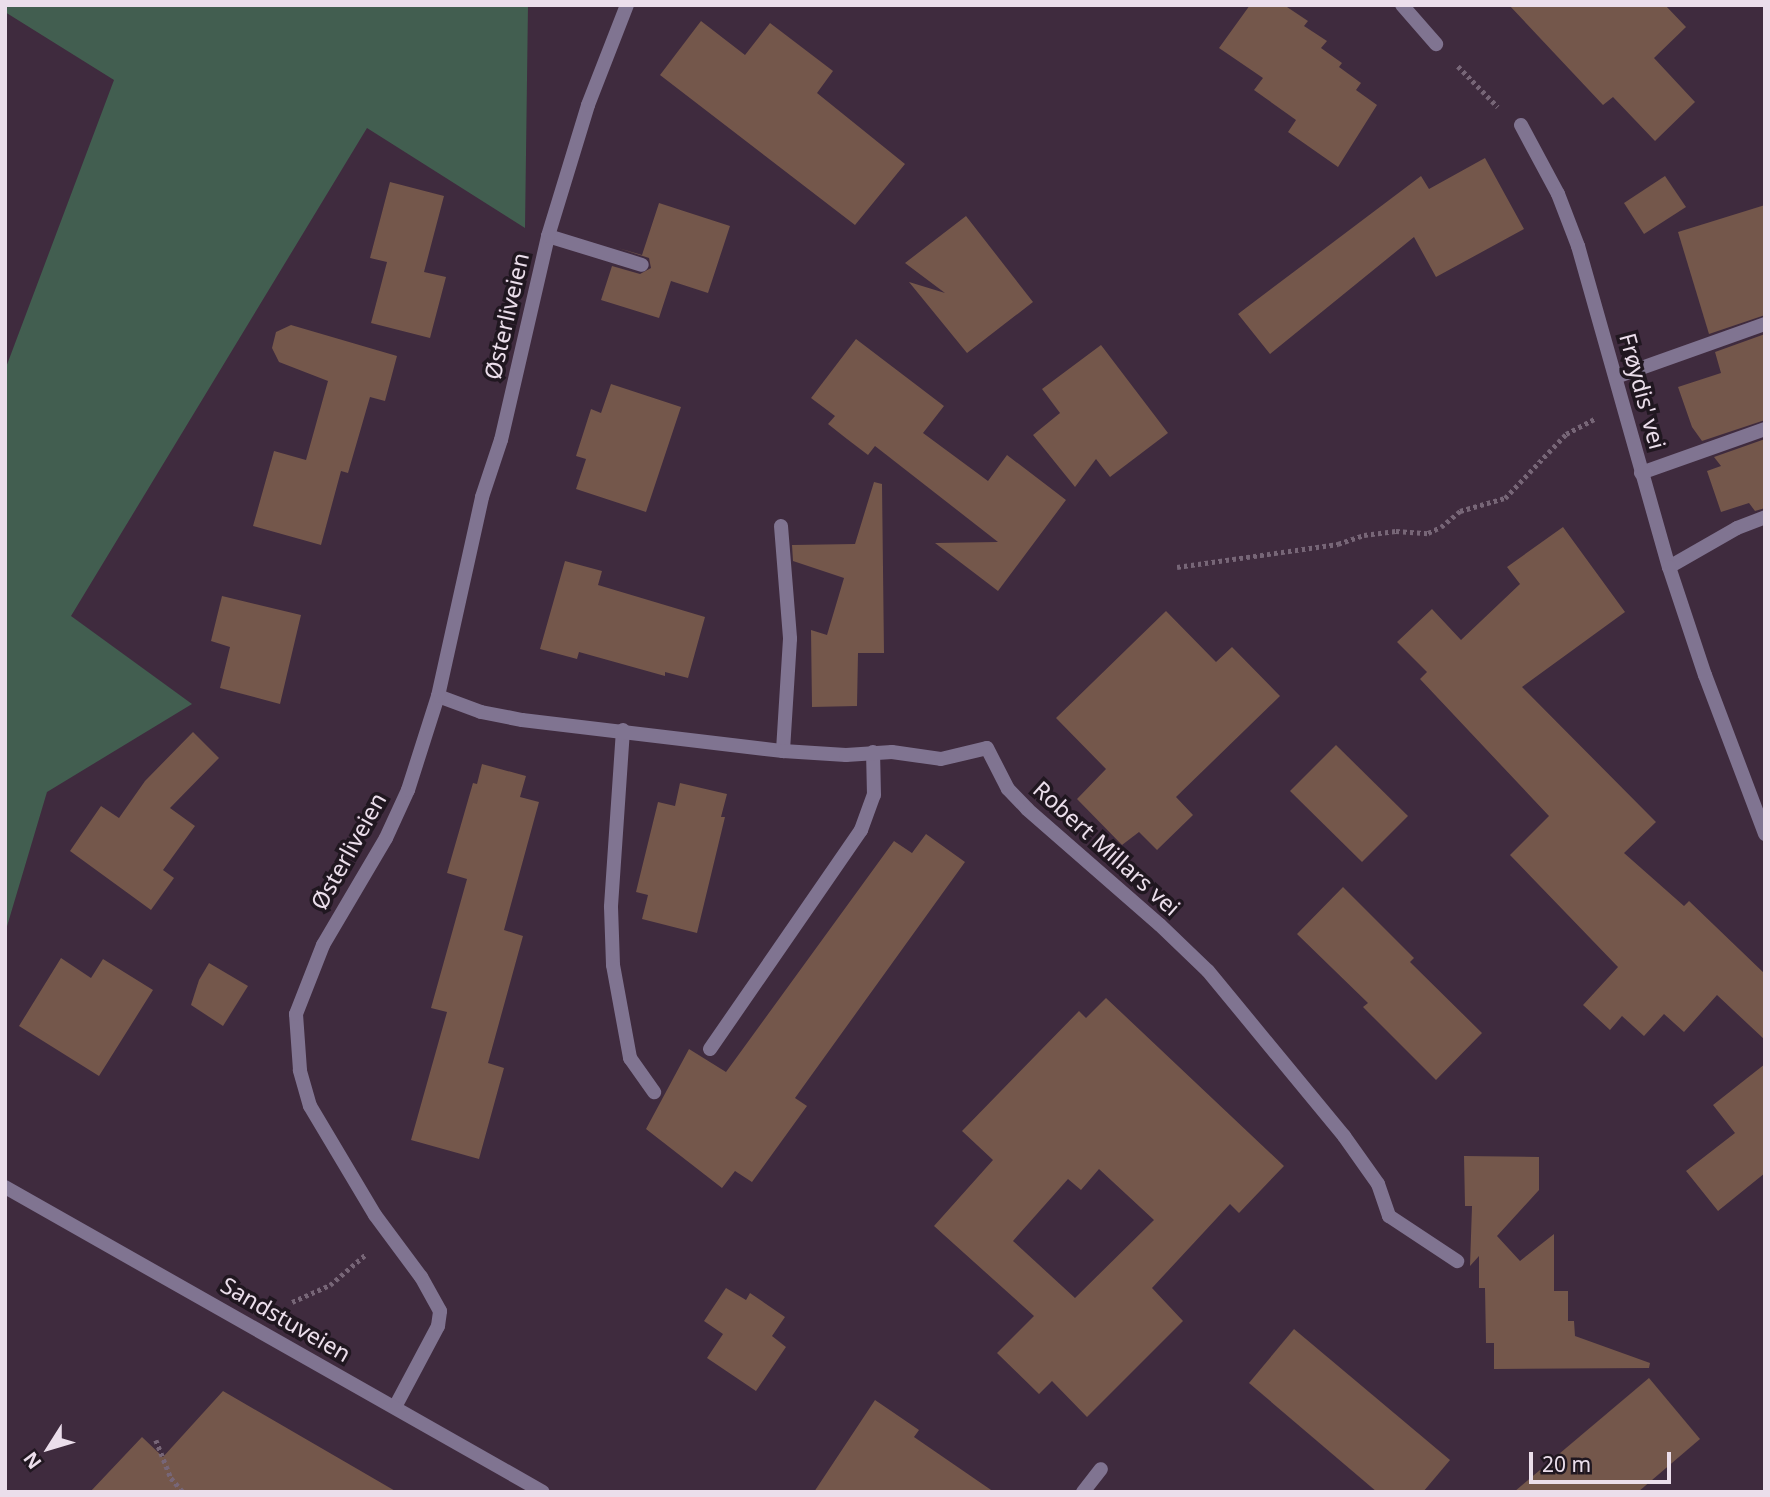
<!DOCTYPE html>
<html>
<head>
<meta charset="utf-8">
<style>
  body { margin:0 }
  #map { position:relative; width:1770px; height:1497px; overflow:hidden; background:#3f2b3e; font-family:"Noto Sans",sans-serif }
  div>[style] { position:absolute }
  .green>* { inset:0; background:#425e50 }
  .building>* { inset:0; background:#74574b }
  .path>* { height:4.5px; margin-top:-2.25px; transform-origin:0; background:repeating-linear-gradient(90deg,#767 0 3.5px,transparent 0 7px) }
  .service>* { height:14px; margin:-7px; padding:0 7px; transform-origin:7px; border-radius:7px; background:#807491 }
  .minor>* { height:14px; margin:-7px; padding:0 7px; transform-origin:7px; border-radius:7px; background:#807491 }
  .tertiary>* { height:14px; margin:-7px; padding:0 7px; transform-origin:7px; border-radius:7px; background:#807491 }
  span { translate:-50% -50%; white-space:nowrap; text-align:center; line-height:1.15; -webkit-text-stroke:7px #201720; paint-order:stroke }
  .street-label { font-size:23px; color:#ebdeeb }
  .frame { position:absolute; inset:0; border:7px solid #ebdeeb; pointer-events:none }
  .north { position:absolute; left:14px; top:1413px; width:70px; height:70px; -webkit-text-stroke:5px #201720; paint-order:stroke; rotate:233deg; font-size:19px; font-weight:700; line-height:28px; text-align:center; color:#ebdeeb }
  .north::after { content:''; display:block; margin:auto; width:24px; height:32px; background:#ebdeeb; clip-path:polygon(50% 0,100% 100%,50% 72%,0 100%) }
  .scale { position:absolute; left:1529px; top:1452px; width:142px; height:32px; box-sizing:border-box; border:4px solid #ebdeeb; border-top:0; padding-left:9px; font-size:21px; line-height:24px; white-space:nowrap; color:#ebdeeb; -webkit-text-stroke:5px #201720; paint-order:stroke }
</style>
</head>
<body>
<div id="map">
  <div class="green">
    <i style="clip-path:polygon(5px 5px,528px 5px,525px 228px,367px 128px,71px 616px,192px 704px,47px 792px,5px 933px,5px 370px,114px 80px,5px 12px)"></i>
  </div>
  <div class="building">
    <i style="clip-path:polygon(1250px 5px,1284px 5px,1308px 21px,1304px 26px,1327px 41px,1321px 48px,1342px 63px,1339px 67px,1361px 83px,1356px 90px,1377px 105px,1338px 167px,1288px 132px,1296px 120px,1254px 90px,1263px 78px,1219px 48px)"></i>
    <i style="clip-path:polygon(1509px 5px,1665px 5px,1686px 27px,1654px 58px,1695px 102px,1655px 141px,1613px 97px,1603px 105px)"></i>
    <i style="clip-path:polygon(701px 21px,745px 55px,770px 23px,833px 71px,817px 93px,905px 164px,855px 225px,660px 75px)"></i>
    <i style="clip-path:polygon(1485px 158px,1524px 229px,1436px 277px,1414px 237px,1270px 354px,1238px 314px,1421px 176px,1429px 189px)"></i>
    <i style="clip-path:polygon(1665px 176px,1686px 207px,1644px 234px,1624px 203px)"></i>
    <i style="clip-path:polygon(390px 182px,444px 196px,424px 272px,446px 277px,430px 338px,371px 323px,387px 262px,370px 258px)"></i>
    <i style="clip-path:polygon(659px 203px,730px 226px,708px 293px,671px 281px,659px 318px,601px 300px,612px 266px,640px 274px,651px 268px,649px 258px,618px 248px,642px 255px)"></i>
    <i style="clip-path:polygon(1765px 205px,1765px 315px,1709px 334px,1678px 232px)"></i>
    <i style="clip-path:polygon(966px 216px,1033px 302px,967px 353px,909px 282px,945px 293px,905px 263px)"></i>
    <i style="clip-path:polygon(291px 325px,397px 356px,385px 401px,370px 397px,348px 473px,341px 471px,321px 545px,253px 526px,274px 451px,306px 460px,328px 381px,279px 362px,272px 348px,276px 332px)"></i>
    <i style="clip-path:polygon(1765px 334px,1765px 420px,1702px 441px,1692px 427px,1678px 387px,1721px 373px,1715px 352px)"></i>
    <i style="clip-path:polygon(856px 339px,944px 406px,923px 433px,988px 481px,1007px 455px,1066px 500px,998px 591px,935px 543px,998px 542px,875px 446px,868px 455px,847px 439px,828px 424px,835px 416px,811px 398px)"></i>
    <i style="clip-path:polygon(1101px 345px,1168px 433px,1110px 477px,1096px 459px,1075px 487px,1033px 435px,1060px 413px,1042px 389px)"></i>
    <i style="clip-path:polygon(611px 384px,681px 407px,646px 512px,576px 489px,586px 459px,576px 456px,591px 409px,601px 413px)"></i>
    <i style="clip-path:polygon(1765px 439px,1765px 508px,1755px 511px,1749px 503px,1721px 512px,1707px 471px,1721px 466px,1714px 457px)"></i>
    <i style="clip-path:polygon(874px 482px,882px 484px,884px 653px,858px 653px,857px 706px,812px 707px,811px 630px,827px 635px,844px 578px,793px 561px,792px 545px,855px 544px)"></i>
    <i style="clip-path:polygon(1563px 527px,1625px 612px,1522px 687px,1656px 822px,1624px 853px,1684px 906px,1689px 901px,1765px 974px,1765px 1040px,1717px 995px,1684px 1032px,1664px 1014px,1644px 1036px,1622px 1016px,1610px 1030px,1583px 1005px,1618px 967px,1510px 855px,1549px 816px,1420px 679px,1427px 672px,1397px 642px,1432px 609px,1461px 640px,1520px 584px,1507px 567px)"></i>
    <i style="clip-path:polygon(565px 561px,602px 571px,598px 585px,705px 617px,688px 678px,665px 672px,665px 676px,579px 652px,577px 659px,540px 649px)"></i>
    <i style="clip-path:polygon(222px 596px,301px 615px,280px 704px,220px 688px,230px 647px,211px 641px)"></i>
    <i style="clip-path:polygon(1166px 611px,1216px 662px,1232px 647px,1280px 696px,1176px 797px,1193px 815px,1157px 850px,1139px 832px,1122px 845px,1077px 799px,1106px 769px,1056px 718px)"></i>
    <i style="clip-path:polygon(193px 732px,219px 758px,170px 808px,195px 826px,163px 870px,174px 878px,151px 910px,70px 851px,101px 806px,119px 818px,145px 781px)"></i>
    <i style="clip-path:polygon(1336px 745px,1408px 816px,1362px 862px,1290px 791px)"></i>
    <i style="clip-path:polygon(482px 764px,526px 776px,520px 797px,539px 802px,504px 930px,523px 936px,488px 1063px,504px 1068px,479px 1159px,411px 1140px,447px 1012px,431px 1008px,467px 879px,447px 873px,473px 783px,477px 784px)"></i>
    <i style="clip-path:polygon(680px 783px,727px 794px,721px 817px,725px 817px,697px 933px,642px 919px,648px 895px,636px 892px,658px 802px,675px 806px)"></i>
    <i style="clip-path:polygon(926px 834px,965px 862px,795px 1098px,807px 1106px,752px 1182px,735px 1171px,722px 1188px,646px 1129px,689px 1049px,726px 1072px,894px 841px,912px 853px)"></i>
    <i style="clip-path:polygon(1343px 887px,1414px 958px,1410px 962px,1482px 1033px,1436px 1080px,1363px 1007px,1368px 1003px,1297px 934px)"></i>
    <i style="clip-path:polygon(61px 958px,91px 978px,103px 959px,153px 990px,99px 1076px,19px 1026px)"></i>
    <i style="clip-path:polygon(209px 963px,248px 986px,223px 1026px,191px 1005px,199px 980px)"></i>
    <i style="clip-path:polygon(evenodd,1106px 998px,1284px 1166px,1239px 1213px,1230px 1204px,1152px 1288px,1183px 1321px,1087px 1417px,1052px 1381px,1039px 1394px,997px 1353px,1034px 1316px,934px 1226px,993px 1160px,962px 1131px,1079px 1011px,1086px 1018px,1106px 998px,1099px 1169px,1154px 1220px,1075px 1298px,1013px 1241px,1068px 1179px,1081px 1190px,1099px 1169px)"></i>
    <i style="clip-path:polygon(1765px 1064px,1765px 1173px,1718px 1211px,1686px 1171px,1735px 1133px,1713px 1105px)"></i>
    <i style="clip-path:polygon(1464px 1156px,1539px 1157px,1539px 1190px,1497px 1236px,1520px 1261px,1554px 1234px,1554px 1291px,1568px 1291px,1568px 1321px,1574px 1321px,1575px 1336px,1650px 1363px,1649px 1368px,1494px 1369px,1494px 1343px,1486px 1343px,1485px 1288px,1479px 1288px,1479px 1256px,1470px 1266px,1472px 1206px,1465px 1206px)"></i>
    <i style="clip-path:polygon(726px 1288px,746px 1300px,750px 1293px,785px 1317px,772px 1336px,786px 1347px,756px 1391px,707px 1358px,723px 1334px,704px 1321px)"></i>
    <i style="clip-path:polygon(1294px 1329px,1450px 1460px,1423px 1492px,1377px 1492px,1249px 1383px)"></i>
    <i style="clip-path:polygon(1649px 1378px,1700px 1439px,1638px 1492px,1514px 1492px)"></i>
    <i style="clip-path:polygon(223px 1391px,397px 1492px,90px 1492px,142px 1437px,163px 1457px)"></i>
    <i style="clip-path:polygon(875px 1400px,919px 1430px,914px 1437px,994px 1492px,814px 1492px)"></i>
  </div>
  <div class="path">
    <i style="left:1458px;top:66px;width:57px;rotate:45.7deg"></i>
    <i style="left:1177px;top:567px;width:163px;rotate:-8.1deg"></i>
    <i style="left:1338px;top:544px;width:28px;rotate:-19deg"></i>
    <i style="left:1364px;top:535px;width:32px;rotate:-7deg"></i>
    <i style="left:1396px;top:531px;width:32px;rotate:4deg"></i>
    <i style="left:1428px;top:533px;width:14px;rotate:-25deg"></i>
    <i style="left:1441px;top:527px;width:25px;rotate:-40deg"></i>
    <i style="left:1460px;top:511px;width:47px;rotate:-16.1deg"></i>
    <i style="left:1505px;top:498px;width:88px;rotate:-46.4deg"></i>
    <i style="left:1566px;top:434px;width:32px;rotate:-28deg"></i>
    <i style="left:292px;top:1302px;width:42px;rotate:-24.1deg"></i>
    <i style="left:330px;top:1285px;width:46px;rotate:-40.6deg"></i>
    <i style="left:156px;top:1440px;width:41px;rotate:68.5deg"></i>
    <i style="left:171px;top:1478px;width:18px;rotate:49deg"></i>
  </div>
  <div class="service">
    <i style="left:1402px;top:5px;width:52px;rotate:48.9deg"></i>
    <i style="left:548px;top:236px;width:98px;rotate:17.1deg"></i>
    <i style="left:1616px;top:377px;width:158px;rotate:-19.6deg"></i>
    <i style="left:1641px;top:473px;width:132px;rotate:-19.5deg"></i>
    <i style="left:781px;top:526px;width:113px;rotate:85.4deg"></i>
    <i style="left:790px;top:639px;width:112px;rotate:93.6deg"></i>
    <i style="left:1669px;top:567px;width:78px;rotate:-29.8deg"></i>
    <i style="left:1737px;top:528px;width:30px;rotate:-21deg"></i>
    <i style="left:623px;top:730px;width:177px;rotate:93.9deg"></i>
    <i style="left:611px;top:907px;width:58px;rotate:88deg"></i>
    <i style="left:613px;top:965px;width:95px;rotate:79.6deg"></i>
    <i style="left:630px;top:1058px;width:42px;rotate:54.8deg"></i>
    <i style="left:987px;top:748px;width:46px;rotate:62.9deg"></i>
    <i style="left:1008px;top:789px;width:28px;rotate:46deg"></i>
    <i style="left:1027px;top:809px;width:176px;rotate:41.1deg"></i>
    <i style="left:1160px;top:925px;width:66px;rotate:43.8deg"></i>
    <i style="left:1208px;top:971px;width:214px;rotate:50.5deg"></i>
    <i style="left:1344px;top:1136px;width:59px;rotate:54.7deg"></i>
    <i style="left:1378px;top:1184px;width:34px;rotate:71deg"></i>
    <i style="left:1389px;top:1216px;width:82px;rotate:33.5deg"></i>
    <i style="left:710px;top:1049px;width:266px;rotate:-55.4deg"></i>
    <i style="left:861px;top:830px;width:37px;rotate:-70deg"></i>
    <i style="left:874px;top:795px;width:43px;rotate:-91.3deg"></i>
    <i style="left:1083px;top:1492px;width:29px;rotate:-52deg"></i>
  </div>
  <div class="minor">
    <i style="left:1521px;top:125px;width:78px;rotate:61.8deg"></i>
    <i style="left:1558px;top:194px;width:56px;rotate:69deg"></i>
    <i style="left:1578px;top:246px;width:334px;rotate:74.2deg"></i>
    <i style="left:1669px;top:567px;width:114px;rotate:71.6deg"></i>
    <i style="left:1705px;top:675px;width:170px;rotate:69.3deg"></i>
    <i style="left:438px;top:696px;width:46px;rotate:20.4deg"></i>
    <i style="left:481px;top:712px;width:42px;rotate:11deg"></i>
    <i style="left:522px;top:720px;width:263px;rotate:6.8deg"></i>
    <i style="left:783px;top:751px;width:63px;rotate:3.6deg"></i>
    <i style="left:846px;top:755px;width:46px;rotate:-3.7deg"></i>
    <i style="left:892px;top:752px;width:49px;rotate:8.1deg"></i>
    <i style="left:941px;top:759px;width:47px;rotate:-13.4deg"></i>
    <i style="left:395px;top:1407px;width:92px;rotate:-62deg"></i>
    <i style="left:438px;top:1326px;width:15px;rotate:-82deg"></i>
    <i style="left:440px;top:1311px;width:39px;rotate:-119deg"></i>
    <i style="left:421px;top:1277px;width:77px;rotate:-126.6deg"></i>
    <i style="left:375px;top:1215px;width:127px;rotate:-120.8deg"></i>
    <i style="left:310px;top:1106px;width:37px;rotate:-106deg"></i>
    <i style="left:300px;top:1070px;width:56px;rotate:-94.1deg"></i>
    <i style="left:296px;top:1014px;width:74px;rotate:-68.6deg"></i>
    <i style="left:323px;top:945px;width:124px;rotate:-59.5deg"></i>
    <i style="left:386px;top:838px;width:53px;rotate:-65.4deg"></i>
    <i style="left:408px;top:790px;width:99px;rotate:-72.3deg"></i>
    <i style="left:438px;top:696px;width:204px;rotate:-77.5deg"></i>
    <i style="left:482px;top:497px;width:60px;rotate:-71.6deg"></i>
    <i style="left:501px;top:440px;width:209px;rotate:-77deg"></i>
    <i style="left:548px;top:236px;width:137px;rotate:-73deg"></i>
    <i style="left:588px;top:105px;width:107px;rotate:-68.7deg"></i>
  </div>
  <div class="tertiary">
    <i style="left:5px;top:1187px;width:618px;rotate:29.55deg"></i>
  </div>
  <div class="street-label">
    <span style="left:506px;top:316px;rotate:-77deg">Østerliveien</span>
    <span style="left:1643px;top:391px;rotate:75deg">Frøydis' vei</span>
    <span style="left:1107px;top:848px;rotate:42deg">Robert Millars vei</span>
    <span style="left:348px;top:851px;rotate:-61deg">Østerliveien</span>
    <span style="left:286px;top:1319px;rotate:30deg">Sandstuveien</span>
  </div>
  <div class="frame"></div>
  <div class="north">N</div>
  <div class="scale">20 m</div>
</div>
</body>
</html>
